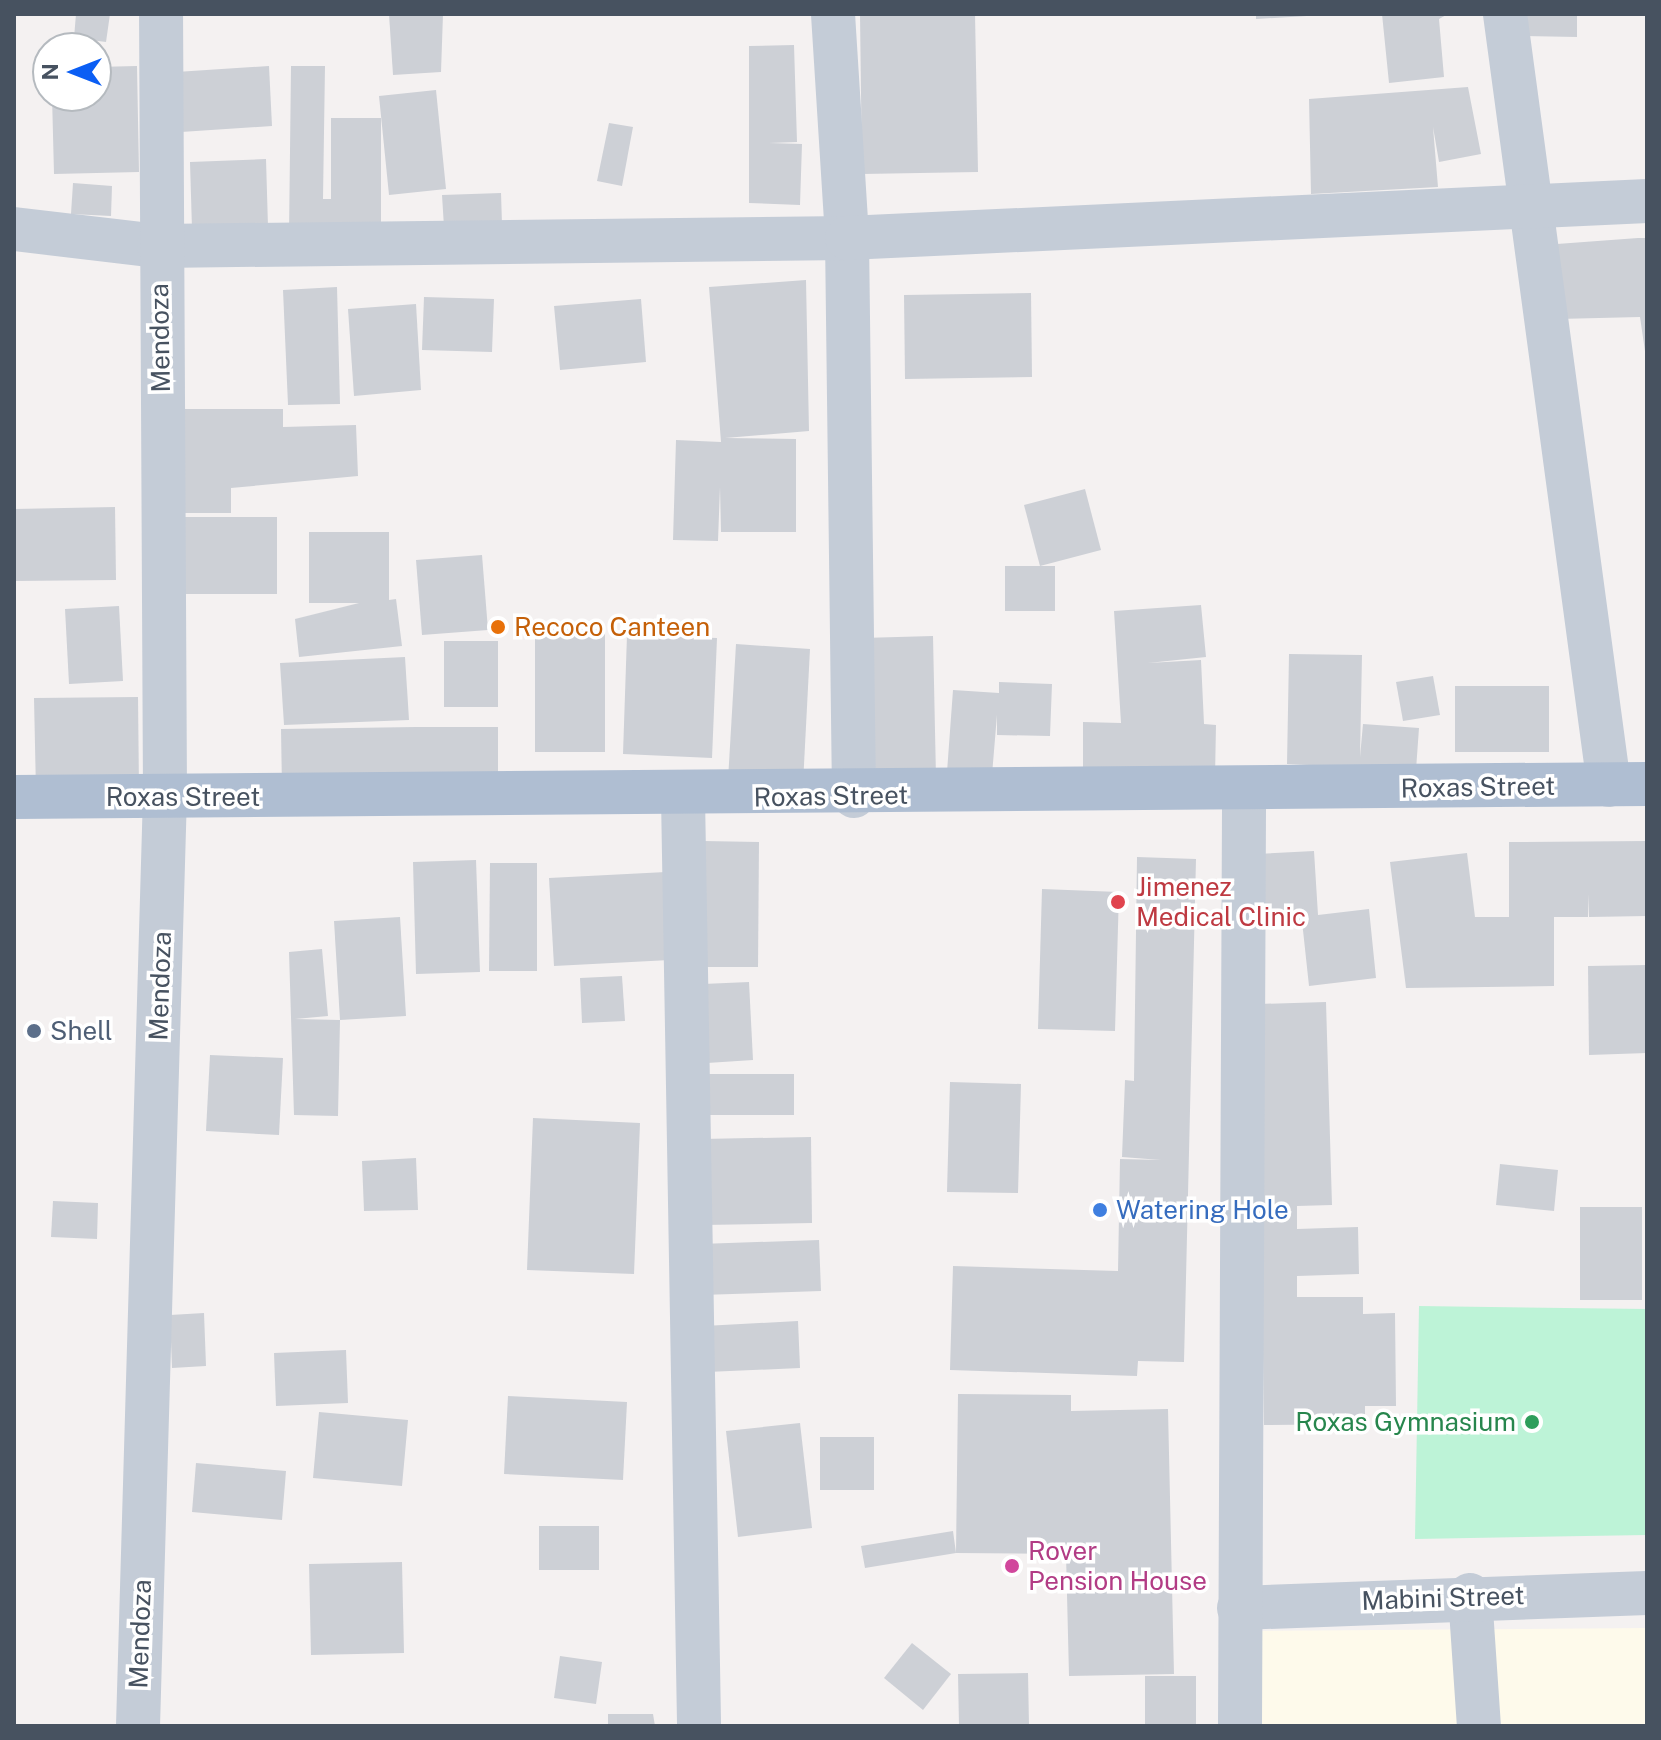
<!DOCTYPE html>
<html>
<head>
<meta charset="utf-8">
<style>
  body { margin:0 }
  #map { position:relative; width:1661px; height:1740px; overflow:hidden; background:#f4f1f1; font-family:"Public Sans",sans-serif }
  div>[style] { position:absolute }
  .commercial>* { inset:0; background:#fefaeb }
  .green>* { inset:0; background:#bdf3d7 }
  .building>* { inset:0; background:#cdd0d6 }
  .minor>* { height:44px; margin:-22px; padding:0 22px; transform-origin:22px; border-radius:22px; background:#c4ccd7 }
  .major>* { height:44px; margin:-22px; padding:0 22px; transform-origin:22px; border-radius:22px; background:#afbed2 }
  .dots>* { width:22px; height:22px; translate:-50% -50%; box-sizing:border-box; border:4px solid #fff; border-radius:50% }
  span { translate:-50% -50%; white-space:nowrap; text-align:center; line-height:1.15; -webkit-text-stroke:7px #fff; paint-order:stroke }
  .street-label { font-size:26px; color:#475260 }
  .food-label { font-size:26px; color:#c56008 }
  .left { translate:0 -50%; text-align:left }
  .health-label { font-size:26px; color:#be3a42 }
  .service-label { font-size:26px; color:#4e5e75 }
  .shop-label { font-size:26px; color:#366cbe }
  .leisure-label { font-size:26px; color:#27864d }
  .right { translate:-100% -50%; text-align:right }
  .hotel-label { font-size:26px; color:#b23c85 }
  .frame { position:absolute; inset:0; border:16px solid #475260; pointer-events:none }
  .north { position:absolute; left:32px; top:32px; width:80px; height:80px; box-sizing:border-box; background:#fff; border:2px solid #b5babf; border-radius:50%; rotate:270deg; font-size:22px; font-weight:700; line-height:32px; text-align:center; color:#475260 }
  .north::after { content:''; display:block; margin:auto; width:28px; height:36px; background:#0b5ef4; clip-path:polygon(50% 0,100% 100%,50% 72%,0 100%) }
</style>
</head>
<body>
<div id="map">
  <div class="commercial">
    <i style="clip-path:polygon(1647px 1628px,1647px 1726px,1244px 1726px,1243px 1631px)"></i>
  </div>
  <div class="green">
    <i style="clip-path:polygon(1419px 1306px,1647px 1309px,1647px 1535px,1415px 1539px)"></i>
  </div>
  <div class="building">
    <i style="clip-path:polygon(76px 14px,110px 14px,106px 42px,74px 38px)"></i>
    <i style="clip-path:polygon(389px 14px,443px 14px,441px 72px,393px 75px)"></i>
    <i style="clip-path:polygon(860px 14px,975px 14px,978px 172px,862px 174px)"></i>
    <i style="clip-path:polygon(1256px 14px,1307px 14px,1307px 16px,1256px 19px)"></i>
    <i style="clip-path:polygon(1382px 14px,1448px 14px,1439px 19px,1444px 77px,1389px 83px)"></i>
    <i style="clip-path:polygon(1519px 14px,1577px 14px,1577px 37px,1518px 36px)"></i>
    <i style="clip-path:polygon(794px 45px,797px 142px,769px 143px,802px 144px,800px 205px,749px 203px,749px 46px)"></i>
    <i style="clip-path:polygon(137px 66px,139px 172px,54px 174px,52px 96px,96px 96px,96px 67px)"></i>
    <i style="clip-path:polygon(269px 66px,272px 126px,181px 132px,176px 72px)"></i>
    <i style="clip-path:polygon(291px 66px,325px 66px,323px 199px,331px 199px,331px 118px,381px 118px,381px 235px,289px 235px)"></i>
    <i style="clip-path:polygon(1468px 87px,1481px 154px,1439px 162px,1433px 127px,1438px 187px,1311px 194px,1309px 99px)"></i>
    <i style="clip-path:polygon(436px 90px,446px 189px,389px 195px,379px 96px)"></i>
    <i style="clip-path:polygon(609px 123px,633px 127px,622px 186px,597px 181px)"></i>
    <i style="clip-path:polygon(266px 159px,268px 227px,192px 229px,190px 162px)"></i>
    <i style="clip-path:polygon(73px 183px,112px 186px,111px 216px,71px 214px)"></i>
    <i style="clip-path:polygon(501px 193px,502px 224px,444px 227px,442px 195px)"></i>
    <i style="clip-path:polygon(1638px 238px,1647px 238px,1647px 365px,1640px 317px,1558px 319px,1557px 244px)"></i>
    <i style="clip-path:polygon(806px 280px,809px 431px,725px 438px,796px 439px,796px 532px,721px 532px,720px 487px,718px 541px,673px 540px,676px 440px,721px 442px,709px 287px)"></i>
    <i style="clip-path:polygon(337px 287px,340px 404px,288px 405px,283px 290px)"></i>
    <i style="clip-path:polygon(1031px 293px,1032px 377px,905px 379px,904px 295px)"></i>
    <i style="clip-path:polygon(424px 297px,494px 299px,492px 352px,422px 350px)"></i>
    <i style="clip-path:polygon(641px 299px,646px 362px,560px 370px,554px 306px)"></i>
    <i style="clip-path:polygon(416px 304px,421px 390px,354px 396px,348px 309px)"></i>
    <i style="clip-path:polygon(184px 409px,283px 409px,283px 427px,356px 425px,358px 476px,231px 488px,231px 513px,184px 513px)"></i>
    <i style="clip-path:polygon(1085px 489px,1101px 550px,1040px 566px,1024px 505px)"></i>
    <i style="clip-path:polygon(115px 507px,116px 580px,14px 581px,14px 509px)"></i>
    <i style="clip-path:polygon(178px 517px,277px 517px,277px 594px,178px 594px)"></i>
    <i style="clip-path:polygon(309px 532px,389px 532px,389px 600px,396px 599px,402px 646px,299px 657px,295px 619px,359px 603px,309px 603px)"></i>
    <i style="clip-path:polygon(482px 555px,488px 630px,422px 635px,416px 560px)"></i>
    <i style="clip-path:polygon(1005px 566px,1055px 566px,1055px 611px,1005px 611px)"></i>
    <i style="clip-path:polygon(1201px 605px,1206px 657px,1148px 663px,1201px 660px,1204px 724px,1216px 725px,1215px 778px,1083px 776px,1083px 722px,1121px 723px,1114px 611px)"></i>
    <i style="clip-path:polygon(119px 606px,123px 681px,69px 684px,65px 609px)"></i>
    <i style="clip-path:polygon(535px 629px,605px 629px,605px 752px,535px 752px)"></i>
    <i style="clip-path:polygon(627px 635px,717px 638px,712px 758px,623px 754px)"></i>
    <i style="clip-path:polygon(933px 636px,936px 778px,867px 780px,862px 638px)"></i>
    <i style="clip-path:polygon(444px 641px,498px 641px,498px 707px,444px 707px)"></i>
    <i style="clip-path:polygon(736px 644px,810px 649px,803px 784px,728px 780px)"></i>
    <i style="clip-path:polygon(1289px 654px,1362px 655px,1360px 757px,1363px 724px,1419px 728px,1416px 770px,1287px 764px)"></i>
    <i style="clip-path:polygon(405px 657px,409px 720px,284px 725px,280px 663px)"></i>
    <i style="clip-path:polygon(1433px 676px,1440px 715px,1403px 721px,1396px 682px)"></i>
    <i style="clip-path:polygon(999px 682px,1052px 684px,1050px 736px,997px 735px,997px 715px,992px 775px,947px 772px,953px 690px,999px 693px)"></i>
    <i style="clip-path:polygon(1455px 686px,1549px 686px,1549px 752px,1455px 752px)"></i>
    <i style="clip-path:polygon(138px 697px,139px 790px,36px 791px,34px 698px)"></i>
    <i style="clip-path:polygon(416px 727px,498px 727px,498px 785px,282px 788px,281px 729px)"></i>
    <i style="clip-path:polygon(703px 841px,759px 842px,758px 967px,701px 967px)"></i>
    <i style="clip-path:polygon(1647px 841px,1647px 916px,1589px 917px,1589px 894px,1588px 917px,1554px 917px,1554px 986px,1406px 988px,1390px 862px,1467px 853px,1475px 917px,1509px 917px,1509px 842px)"></i>
    <i style="clip-path:polygon(1314px 851px,1318px 915px,1369px 909px,1376px 978px,1309px 986px,1302px 921px,1260px 923px,1256px 854px)"></i>
    <i style="clip-path:polygon(1137px 857px,1196px 859px,1184px 1362px,1138px 1361px,1137px 1376px,950px 1370px,953px 1266px,1118px 1271px,1120px 1159px,1161px 1160px,1122px 1157px,1125px 1080px,1134px 1081px)"></i>
    <i style="clip-path:polygon(476px 860px,480px 972px,416px 974px,413px 862px)"></i>
    <i style="clip-path:polygon(490px 863px,537px 863px,537px 971px,489px 971px)"></i>
    <i style="clip-path:polygon(666px 872px,670px 960px,554px 966px,549px 878px)"></i>
    <i style="clip-path:polygon(1042px 889px,1119px 892px,1115px 1031px,1038px 1029px)"></i>
    <i style="clip-path:polygon(400px 917px,406px 1016px,340px 1020px,334px 921px)"></i>
    <i style="clip-path:polygon(322px 949px,328px 1016px,295px 1019px,340px 1020px,338px 1116px,294px 1115px,289px 952px)"></i>
    <i style="clip-path:polygon(1647px 965px,1647px 1053px,1589px 1055px,1588px 966px)"></i>
    <i style="clip-path:polygon(622px 976px,625px 1021px,582px 1023px,580px 978px)"></i>
    <i style="clip-path:polygon(749px 982px,753px 1060px,707px 1063px,703px 984px)"></i>
    <i style="clip-path:polygon(1326px 1002px,1332px 1205px,1297px 1206px,1297px 1229px,1358px 1227px,1359px 1274px,1297px 1276px,1297px 1297px,1363px 1297px,1363px 1314px,1395px 1313px,1396px 1406px,1365px 1406px,1365px 1424px,1264px 1425px,1258px 1004px)"></i>
    <i style="clip-path:polygon(210px 1055px,283px 1058px,279px 1135px,206px 1131px)"></i>
    <i style="clip-path:polygon(698px 1074px,794px 1074px,794px 1115px,698px 1115px)"></i>
    <i style="clip-path:polygon(950px 1082px,1021px 1084px,1018px 1193px,947px 1192px)"></i>
    <i style="clip-path:polygon(533px 1118px,640px 1123px,634px 1274px,527px 1270px)"></i>
    <i style="clip-path:polygon(811px 1137px,812px 1223px,703px 1225px,701px 1139px)"></i>
    <i style="clip-path:polygon(416px 1158px,418px 1210px,364px 1211px,362px 1161px)"></i>
    <i style="clip-path:polygon(1500px 1164px,1558px 1170px,1554px 1211px,1496px 1205px)"></i>
    <i style="clip-path:polygon(53px 1201px,98px 1203px,97px 1239px,51px 1237px)"></i>
    <i style="clip-path:polygon(1580px 1207px,1642px 1207px,1642px 1300px,1580px 1300px)"></i>
    <i style="clip-path:polygon(819px 1240px,821px 1291px,701px 1295px,700px 1244px)"></i>
    <i style="clip-path:polygon(204px 1313px,206px 1366px,172px 1368px,170px 1315px)"></i>
    <i style="clip-path:polygon(798px 1321px,800px 1368px,707px 1372px,704px 1326px)"></i>
    <i style="clip-path:polygon(346px 1350px,348px 1403px,276px 1406px,274px 1353px)"></i>
    <i style="clip-path:polygon(958px 1394px,1071px 1395px,1071px 1411px,1168px 1409px,1174px 1674px,1069px 1676px,1066px 1554px,956px 1553px,865px 1568px,861px 1546px,953px 1531px,956px 1553px)"></i>
    <i style="clip-path:polygon(508px 1396px,627px 1402px,623px 1480px,504px 1474px)"></i>
    <i style="clip-path:polygon(319px 1412px,408px 1420px,402px 1486px,313px 1478px)"></i>
    <i style="clip-path:polygon(800px 1423px,812px 1528px,738px 1537px,726px 1431px)"></i>
    <i style="clip-path:polygon(820px 1437px,874px 1437px,874px 1490px,820px 1490px)"></i>
    <i style="clip-path:polygon(196px 1463px,286px 1471px,282px 1520px,192px 1512px)"></i>
    <i style="clip-path:polygon(539px 1526px,599px 1526px,599px 1570px,539px 1570px)"></i>
    <i style="clip-path:polygon(402px 1562px,404px 1653px,311px 1655px,309px 1564px)"></i>
    <i style="clip-path:polygon(912px 1643px,951px 1674px,923px 1710px,884px 1678px)"></i>
    <i style="clip-path:polygon(560px 1656px,602px 1662px,596px 1704px,554px 1698px)"></i>
    <i style="clip-path:polygon(1028px 1673px,1029px 1726px,959px 1726px,958px 1674px)"></i>
    <i style="clip-path:polygon(1145px 1676px,1196px 1676px,1196px 1726px,1145px 1726px)"></i>
    <i style="clip-path:polygon(608px 1714px,653px 1714px,655px 1726px,608px 1726px)"></i>
  </div>
  <div class="minor">
    <i style="left:833px;top:14px;width:224px;rotate:86.4deg"></i>
    <i style="left:847px;top:238px;width:558px;rotate:89.28deg"></i>
    <i style="left:1505px;top:14px;width:778px;rotate:82.32deg"></i>
    <i style="left:14px;top:229px;width:146px;rotate:6.7deg"></i>
    <i style="left:159px;top:246px;width:688px;rotate:-0.67deg"></i>
    <i style="left:847px;top:238px;width:801px;rotate:-2.65deg"></i>
    <i style="left:683px;top:797px;width:929px;rotate:89.01deg"></i>
    <i style="left:1470px;top:1595px;width:131px;rotate:86.1deg"></i>
    <i style="left:1239px;top:1608px;width:408px;rotate:-2.1deg"></i>
    <i style="left:138px;top:1726px;width:930px;rotate:-88.34deg"></i>
    <i style="left:165px;top:796px;width:782px;rotate:-90.29deg"></i>
    <i style="left:1240px;top:1726px;width:934px;rotate:-89.75deg"></i>
  </div>
  <div class="major">
    <i style="left:14px;top:797px;width:1633px;rotate:-0.46deg"></i>
  </div>
  <div class="dots">
    <i style="left:498px;top:627px;background:#e8710a"></i>
    <i style="left:1118px;top:902px;background:#e0444e"></i>
    <i style="left:34px;top:1031px;background:#5c6f8a"></i>
    <i style="left:1100px;top:1210px;background:#3f7fe0"></i>
    <i style="left:1532px;top:1422px;background:#2e9e5b"></i>
    <i style="left:1012px;top:1566px;background:#d1479c"></i>
  </div>
  <div class="street-label">
    <span style="left:160px;top:338px;rotate:-91deg">Mendoza</span>
    <span style="left:1478px;top:787px;rotate:-1deg">Roxas Street</span>
    <span style="left:831px;top:796px;rotate:-1deg">Roxas Street</span>
    <span style="left:183px;top:797px">Roxas Street</span>
    <span style="left:160px;top:986px;rotate:-88deg">Mendoza</span>
    <span style="left:1443px;top:1598px;rotate:-2deg">Mabini Street</span>
    <span style="left:140px;top:1634px;rotate:-88deg">Mendoza</span>
  </div>
  <div class="food-label">
    <span class="left" style="left:514px;top:627px">Recoco Canteen</span>
  </div>
  <div class="health-label">
    <span class="left" style="left:1136px;top:902px">Jimenez<br>Medical Clinic</span>
  </div>
  <div class="service-label">
    <span class="left" style="left:50px;top:1031px">Shell</span>
  </div>
  <div class="shop-label">
    <span class="left" style="left:1116px;top:1210px">Watering Hole</span>
  </div>
  <div class="leisure-label">
    <span class="right" style="left:1516px;top:1422px">Roxas Gymnasium</span>
  </div>
  <div class="hotel-label">
    <span class="left" style="left:1028px;top:1566px">Rover<br>Pension House</span>
  </div>
  <div class="frame"></div>
  <div class="north">N</div>
</div>
</body>
</html>
